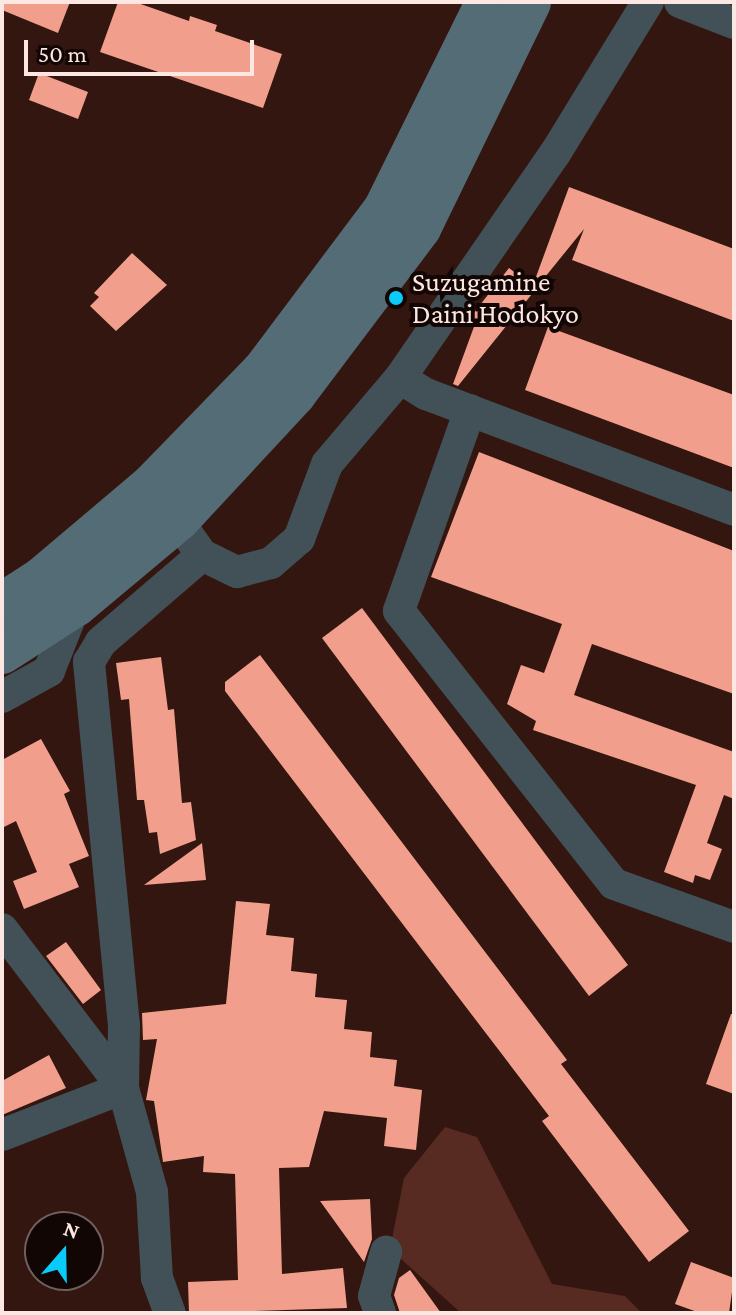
<!DOCTYPE html>
<html>
<head>
<meta charset="utf-8">
<style>
  body { margin:0 }
  #map { position:relative; width:736px; height:1315px; overflow:hidden; background:#33160f; font-family:"Crimson Pro",serif }
  div>[style] { position:absolute }
  .green>* { inset:0; background:#572b21 }
  .building>* { inset:0; background:#f19f8c }
  .street>* { height:32px; margin:-16px; padding:0 16px; transform-origin:16px; border-radius:16px; background:#415157 }
  .secondary>* { height:44px; margin:-22px; padding:0 22px; transform-origin:22px; border-radius:22px; background:#536c76 }
  .dots>* { width:22px; height:22px; translate:-50% -50%; box-sizing:border-box; border:4px solid #120604; border-radius:50% }
  span { translate:-50% -50%; white-space:nowrap; text-align:center; line-height:1.15; -webkit-text-stroke:8px #120604; paint-order:stroke }
  .poi-label { font-size:28px; color:#fde7e2 }
  .left { translate:0 -50%; text-align:left }
  .frame { position:absolute; inset:0; border:4px solid #fde7e2; pointer-events:none }
  .north { position:absolute; left:24px; top:1211px; width:80px; height:80px; box-sizing:border-box; background:#120604; border:2px solid #70605d; border-radius:50%; rotate:20deg; font-size:22px; font-weight:700; line-height:32px; text-align:center; color:#fde7e2 }
  .north::after { content:''; display:block; margin:auto; width:28px; height:36px; background:#08cbfa; clip-path:polygon(50% 0,100% 100%,50% 72%,0 100%) }
  .scale { position:absolute; left:24px; top:40px; width:230px; height:36px; box-sizing:border-box; border:4px solid #fde7e2; border-top:0; padding-left:10px; font-size:24px; line-height:28px; white-space:nowrap; color:#fde7e2; -webkit-text-stroke:6px #120604; paint-order:stroke }
</style>
</head>
<body>
<div id="map">
  <div class="green">
    <i style="clip-path:polygon(445px 1127px,477px 1137px,552px 1284px,625px 1296px,642px 1313px,461px 1313px,390px 1249px,404px 1178px)"></i>
  </div>
  <div class="building">
    <i style="clip-path:polygon(2px 2px,70px 2px,58px 33px,2px 10px)"></i>
    <i style="clip-path:polygon(118px 2px,135px 2px,189px 21px,190px 16px,217px 25px,215px 31px,282px 54px,263px 108px,100px 52px)"></i>
    <i style="clip-path:polygon(39px 73px,88px 92px,78px 119px,29px 100px)"></i>
    <i style="clip-path:polygon(569px 187px,734px 249px,734px 321px,572px 260px,584px 229px,537px 287px,533px 285px)"></i>
    <i style="clip-path:polygon(132px 253px,167px 285px,116px 331px,90px 306px,99px 297px,94px 293px)"></i>
    <i style="clip-path:polygon(509px 268px,536px 289px,458px 386px,453px 384px,475px 324px,469px 319px)"></i>
    <i style="clip-path:polygon(548px 327px,734px 395px,734px 468px,525px 390px)"></i>
    <i style="clip-path:polygon(479px 452px,734px 551px,734px 694px,592px 644px,574px 695px,734px 752px,734px 799px,724px 795px,707px 843px,722px 849px,710px 880px,695px 875px,693px 883px,664px 872px,696px 785px,533px 730px,536px 721px,507px 704px,521px 665px,544px 673px,562px 624px,431px 577px)"></i>
    <i style="clip-path:polygon(362px 608px,628px 965px,589px 996px,322px 638px)"></i>
    <i style="clip-path:polygon(260px 655px,567px 1060px,561px 1064px,689px 1231px,649px 1262px,542px 1121px,549px 1116px,225px 691px,225px 682px)"></i>
    <i style="clip-path:polygon(161px 657px,168px 710px,174px 709px,182px 803px,191px 802px,196px 840px,160px 854px,157px 832px,149px 833px,144px 800px,137px 800px,129px 699px,121px 700px,116px 663px)"></i>
    <i style="clip-path:polygon(41px 739px,70px 791px,64px 794px,89px 856px,69px 864px,79px 887px,24px 909px,13px 881px,37px 872px,16px 821px,2px 828px,2px 760px)"></i>
    <i style="clip-path:polygon(202px 843px,206px 880px,144px 885px)"></i>
    <i style="clip-path:polygon(236px 901px,270px 904px,266px 935px,294px 938px,291px 971px,317px 974px,315px 997px,347px 1000px,344px 1029px,372px 1032px,370px 1057px,397px 1060px,394px 1086px,422px 1090px,416px 1150px,384px 1146px,387px 1118px,324px 1111px,309px 1167px,279px 1168px,282px 1274px,343px 1268px,347px 1308px,189px 1313px,188px 1282px,238px 1280px,235px 1174px,203px 1172px,204px 1156px,163px 1162px,154px 1101px,146px 1100px,157px 1039px,143px 1040px,142px 1013px,226px 1004px)"></i>
    <i style="clip-path:polygon(66px 942px,101px 990px,83px 1004px,46px 956px)"></i>
    <i style="clip-path:polygon(731px 1014px,734px 1014px,734px 1094px,706px 1084px)"></i>
    <i style="clip-path:polygon(49px 1055px,66px 1088px,2px 1115px,2px 1081px)"></i>
    <i style="clip-path:polygon(370px 1199px,372px 1239px,364px 1262px,320px 1201px)"></i>
    <i style="clip-path:polygon(691px 1262px,734px 1278px,729px 1313px,700px 1313px,675px 1304px)"></i>
    <i style="clip-path:polygon(410px 1270px,441px 1313px,400px 1313px,394px 1295px,399px 1278px)"></i>
  </div>
  <div class="street">
    <i style="left:680px;top:2px;width:58px;rotate:21.3deg"></i>
    <i style="left:400px;top:378px;width:31px;rotate:32deg"></i>
    <i style="left:426px;top:394px;width:329px;rotate:20.6deg"></i>
    <i style="left:470px;top:410px;width:213px;rotate:109.5deg"></i>
    <i style="left:399px;top:611px;width:347px;rotate:51.8deg"></i>
    <i style="left:614px;top:884px;width:127px;rotate:19.7deg"></i>
    <i style="left:164px;top:501px;width:66px;rotate:54.9deg"></i>
    <i style="left:202px;top:555px;width:39px;rotate:26deg"></i>
    <i style="left:237px;top:572px;width:35px;rotate:-15deg"></i>
    <i style="left:271px;top:563px;width:37px;rotate:-41deg"></i>
    <i style="left:299px;top:539px;width:80px;rotate:-69.5deg"></i>
    <i style="left:327px;top:464px;width:113px;rotate:-49.7deg"></i>
    <i style="left:400px;top:378px;width:275px;rotate:-55.4deg"></i>
    <i style="left:556px;top:152px;width:176px;rotate:-58.5deg"></i>
    <i style="left:2px;top:697px;width:54px;rotate:-29deg"></i>
    <i style="left:49px;top:671px;width:71px;rotate:-68.5deg"></i>
    <i style="left:2px;top:929px;width:200px;rotate:52.7deg"></i>
    <i style="left:123px;top:1088px;width:108px;rotate:74.4deg"></i>
    <i style="left:152px;top:1192px;width:86px;rotate:86.7deg"></i>
    <i style="left:157px;top:1278px;width:37px;rotate:70deg"></i>
    <i style="left:2px;top:1135px;width:130px;rotate:-21.2deg"></i>
    <i style="left:123px;top:1088px;width:62px;rotate:-89.1deg"></i>
    <i style="left:124px;top:1026px;width:366px;rotate:-95.5deg"></i>
    <i style="left:89px;top:662px;width:23px;rotate:-59deg"></i>
    <i style="left:101px;top:642px;width:133px;rotate:-40.7deg"></i>
    <i style="left:380px;top:1313px;width:18px;rotate:-109deg"></i>
    <i style="left:374px;top:1296px;width:46px;rotate:-74.7deg"></i>
  </div>
  <div class="secondary">
    <i style="left:2px;top:605px;width:48px;rotate:-33deg"></i>
    <i style="left:42px;top:579px;width:144px;rotate:-40.2deg"></i>
    <i style="left:152px;top:486px;width:161px;rotate:-45.8deg"></i>
    <i style="left:264px;top:371px;width:201px;rotate:-53.1deg"></i>
    <i style="left:385px;top:210px;width:232px;rotate:-63.7deg"></i>
    <i style="left:2px;top:652px;width:87px;rotate:-32.8deg"></i>
    <i style="left:75px;top:605px;width:134px;rotate:-39.9deg"></i>
    <i style="left:178px;top:519px;width:171px;rotate:-47.1deg"></i>
    <i style="left:294px;top:394px;width:208px;rotate:-53deg"></i>
    <i style="left:419px;top:228px;width:251px;rotate:-64deg"></i>
  </div>
  <div class="dots">
    <i style="left:396px;top:298px;background:#08cbfa"></i>
  </div>
  <div class="poi-label">
    <span class="left" style="left:412px;top:298px">Suzugamine<br>Daini Hodokyo</span>
  </div>
  <div class="frame"></div>
  <div class="north">N</div>
  <div class="scale">50 m</div>
</div>
</body>
</html>
